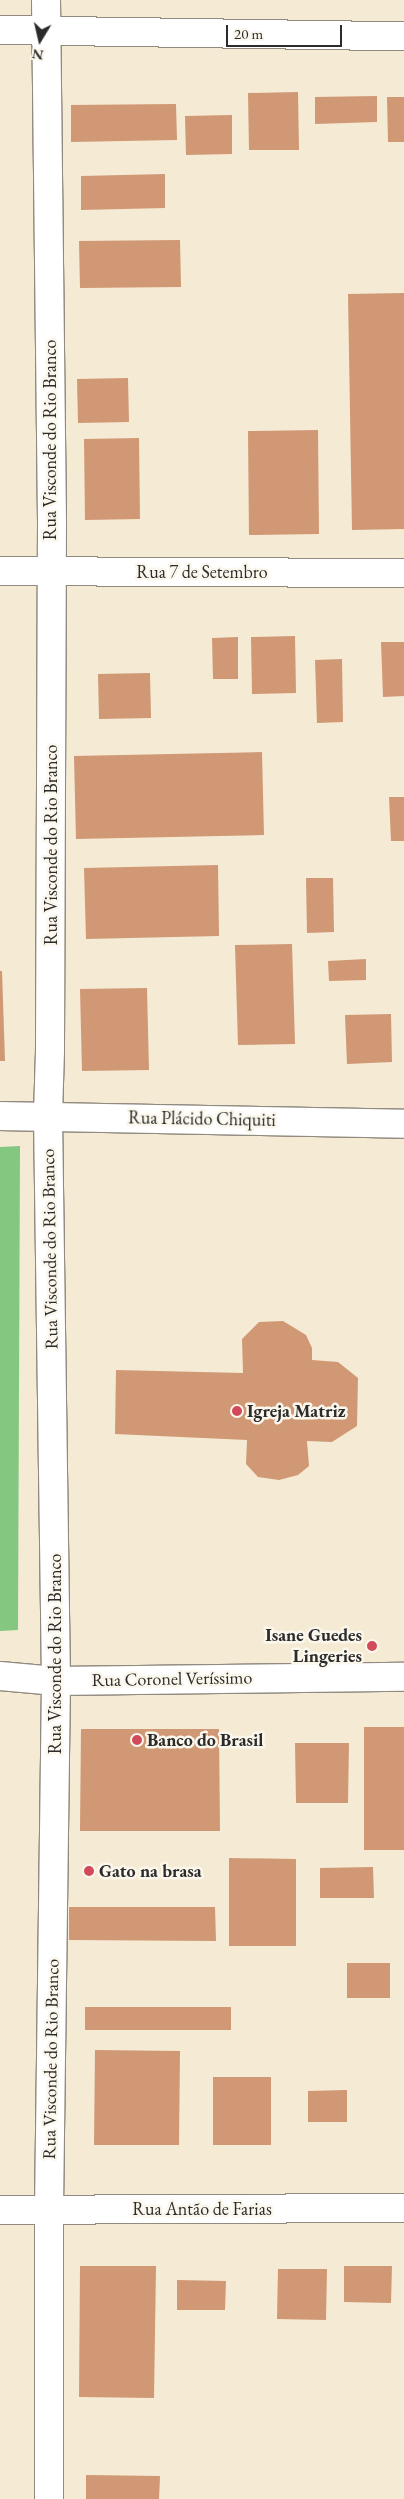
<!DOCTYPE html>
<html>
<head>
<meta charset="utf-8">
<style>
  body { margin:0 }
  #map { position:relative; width:404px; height:2499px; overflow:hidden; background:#f5ead3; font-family:"EB Garamond",serif }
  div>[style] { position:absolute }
  .green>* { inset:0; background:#83c781 }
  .building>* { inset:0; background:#d09875 }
  .roads { filter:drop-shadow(1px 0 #908a7f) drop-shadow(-1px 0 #908a7f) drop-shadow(0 1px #908a7f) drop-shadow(0 -1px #908a7f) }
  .minor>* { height:28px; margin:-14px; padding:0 14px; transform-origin:14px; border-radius:14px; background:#fff }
  .major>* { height:28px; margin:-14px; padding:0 14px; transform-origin:14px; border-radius:14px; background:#fff }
  .dots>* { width:14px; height:14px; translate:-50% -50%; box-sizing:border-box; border:2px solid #fbf7ec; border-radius:50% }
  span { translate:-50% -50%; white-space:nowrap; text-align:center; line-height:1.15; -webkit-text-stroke:5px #fbf7ec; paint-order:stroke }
  .street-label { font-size:18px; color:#2b2b2b }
  .poi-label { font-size:18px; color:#2b2b2b; font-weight:700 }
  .left { translate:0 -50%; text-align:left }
  .right { translate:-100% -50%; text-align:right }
  .north { position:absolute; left:15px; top:15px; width:50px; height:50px; -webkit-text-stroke:4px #fbf7ec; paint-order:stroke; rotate:189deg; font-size:14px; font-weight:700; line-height:20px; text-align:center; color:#2b2b2b }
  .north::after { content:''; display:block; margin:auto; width:18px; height:22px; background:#2b2b2b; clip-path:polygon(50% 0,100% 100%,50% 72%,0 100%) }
  .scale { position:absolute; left:226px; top:25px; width:116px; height:22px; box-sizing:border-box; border:2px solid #2b2b2b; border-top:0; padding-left:6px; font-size:15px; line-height:18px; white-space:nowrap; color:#2b2b2b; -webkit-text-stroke:4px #fbf7ec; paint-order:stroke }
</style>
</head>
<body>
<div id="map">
  <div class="green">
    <i style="clip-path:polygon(20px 1146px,18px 1630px,0 1631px,0 1147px)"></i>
  </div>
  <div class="building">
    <i style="clip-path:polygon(298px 92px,299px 150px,249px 150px,248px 93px)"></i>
    <i style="clip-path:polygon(377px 96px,377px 122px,315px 124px,315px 97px)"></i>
    <i style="clip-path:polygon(387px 97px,404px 97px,404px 142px,388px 142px)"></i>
    <i style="clip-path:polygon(176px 104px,177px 140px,71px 142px,71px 105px)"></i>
    <i style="clip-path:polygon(232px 115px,232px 154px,186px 155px,185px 116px)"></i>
    <i style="clip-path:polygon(165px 174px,165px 208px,81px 210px,81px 176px)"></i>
    <i style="clip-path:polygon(180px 240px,181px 287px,80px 288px,79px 241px)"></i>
    <i style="clip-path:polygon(404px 293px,404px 529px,352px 530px,348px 294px)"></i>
    <i style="clip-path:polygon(128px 378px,129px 422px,78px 423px,77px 379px)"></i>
    <i style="clip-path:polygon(318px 430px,319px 534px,249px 535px,248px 431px)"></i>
    <i style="clip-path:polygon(139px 438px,140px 519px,85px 520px,84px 439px)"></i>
    <i style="clip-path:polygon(295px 636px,296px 693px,252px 694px,251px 637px)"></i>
    <i style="clip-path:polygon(238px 637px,238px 679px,213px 679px,212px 638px)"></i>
    <i style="clip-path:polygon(381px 642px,404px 642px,404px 696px,383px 697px)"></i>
    <i style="clip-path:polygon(342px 659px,343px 722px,317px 723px,315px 660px)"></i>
    <i style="clip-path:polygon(150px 673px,151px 718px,99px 719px,98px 674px)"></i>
    <i style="clip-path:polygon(262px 752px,264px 835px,76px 839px,74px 756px)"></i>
    <i style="clip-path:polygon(389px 797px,404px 797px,404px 841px,391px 841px)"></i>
    <i style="clip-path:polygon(218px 865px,219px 936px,86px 939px,84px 868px)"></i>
    <i style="clip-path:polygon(306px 878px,333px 878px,334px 932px,307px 933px)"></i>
    <i style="clip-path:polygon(292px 944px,295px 1044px,238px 1045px,235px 945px)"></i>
    <i style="clip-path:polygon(366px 959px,366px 980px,329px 981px,328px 961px)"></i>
    <i style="clip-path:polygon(0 971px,2px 971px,5px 1061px,0 1061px)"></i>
    <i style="clip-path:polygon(147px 988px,149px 1070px,82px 1071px,80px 989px)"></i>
    <i style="clip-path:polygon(391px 1014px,392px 1062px,347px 1064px,345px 1015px)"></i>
    <i style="clip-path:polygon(283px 1321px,306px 1335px,312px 1348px,312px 1360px,338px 1362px,358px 1378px,357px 1426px,332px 1442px,307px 1441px,309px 1466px,298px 1475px,279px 1480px,258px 1477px,246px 1464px,247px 1440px,115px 1434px,116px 1370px,243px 1373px,242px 1339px,259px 1322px)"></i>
    <i style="clip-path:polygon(364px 1727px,404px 1727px,404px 1850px,364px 1850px)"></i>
    <i style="clip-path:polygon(81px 1729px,219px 1729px,220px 1831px,80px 1831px)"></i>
    <i style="clip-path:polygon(295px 1743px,349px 1743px,348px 1803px,296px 1803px)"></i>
    <i style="clip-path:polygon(229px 1858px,296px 1859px,296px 1946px,229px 1946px)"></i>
    <i style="clip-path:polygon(373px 1867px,374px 1898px,320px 1898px,320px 1868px)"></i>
    <i style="clip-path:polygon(69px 1907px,215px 1907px,216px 1941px,69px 1940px)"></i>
    <i style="clip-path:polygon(347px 1963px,390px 1963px,390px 1998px,347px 1998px)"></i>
    <i style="clip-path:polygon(85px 2007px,231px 2007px,231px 2030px,85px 2030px)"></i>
    <i style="clip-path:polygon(95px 2050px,180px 2051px,179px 2145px,94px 2145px)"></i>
    <i style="clip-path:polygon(213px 2077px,271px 2077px,271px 2145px,213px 2145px)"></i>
    <i style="clip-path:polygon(347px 2090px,347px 2122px,308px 2122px,308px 2091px)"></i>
    <i style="clip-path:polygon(80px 2266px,156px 2266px,154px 2398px,79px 2397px)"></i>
    <i style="clip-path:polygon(344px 2266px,392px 2266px,391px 2303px,344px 2302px)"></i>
    <i style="clip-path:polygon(278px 2269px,327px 2269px,326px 2320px,277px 2319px)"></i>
    <i style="clip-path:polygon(177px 2280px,226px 2281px,225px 2310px,177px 2310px)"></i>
    <i style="clip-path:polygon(86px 2475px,160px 2476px,159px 2499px,86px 2499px)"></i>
  </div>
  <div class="roads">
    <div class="minor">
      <i style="left:46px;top:0;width:523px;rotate:89.34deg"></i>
      <i style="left:52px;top:523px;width:528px;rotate:90.22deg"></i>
      <i style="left:50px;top:1051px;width:65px;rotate:91.8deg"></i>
      <i style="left:48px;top:1116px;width:565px;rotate:89.19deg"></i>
      <i style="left:56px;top:1681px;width:529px;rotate:90.76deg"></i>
      <i style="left:49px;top:2210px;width:289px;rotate:90deg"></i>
      <i style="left:0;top:1116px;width:404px;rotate:1.1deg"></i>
      <i style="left:0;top:1676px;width:56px;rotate:5.1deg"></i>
      <i style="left:56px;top:1681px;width:348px;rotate:-0.7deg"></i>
      <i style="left:0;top:2210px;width:404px;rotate:-0.3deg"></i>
    </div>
    <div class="major">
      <i style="left:0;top:30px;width:404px;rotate:0.9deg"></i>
      <i style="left:0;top:571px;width:404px;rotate:0.3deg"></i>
    </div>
  </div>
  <div class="dots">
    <i style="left:237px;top:1411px;background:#d1495b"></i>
    <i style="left:372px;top:1646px;background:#d1495b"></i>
    <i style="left:137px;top:1740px;background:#d1495b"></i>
    <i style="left:89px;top:1871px;background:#d1495b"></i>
  </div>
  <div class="street-label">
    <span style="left:50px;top:440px;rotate:-90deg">Rua Visconde do Rio Branco</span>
    <span style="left:202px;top:572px">Rua 7 de Setembro</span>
    <span style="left:51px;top:845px;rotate:-90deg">Rua Visconde do Rio Branco</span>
    <span style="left:202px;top:1119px;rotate:1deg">Rua Plácido Chiquiti</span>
    <span style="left:50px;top:1249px;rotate:-91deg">Rua Visconde do Rio Branco</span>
    <span style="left:55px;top:1654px;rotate:-90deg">Rua Visconde do Rio Branco</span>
    <span style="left:172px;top:1679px;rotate:-1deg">Rua Coronel Veríssimo</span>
    <span style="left:51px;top:2059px;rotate:-89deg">Rua Visconde do Rio Branco</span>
    <span style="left:202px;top:2209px">Rua Antão de Farias</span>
  </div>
  <div class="poi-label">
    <span class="left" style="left:247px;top:1411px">Igreja Matriz</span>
    <span class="right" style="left:362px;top:1646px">Isane Guedes<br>Lingeries</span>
    <span class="left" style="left:147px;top:1740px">Banco do Brasil</span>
    <span class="left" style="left:99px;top:1871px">Gato na brasa</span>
  </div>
  <div class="north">N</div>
  <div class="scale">20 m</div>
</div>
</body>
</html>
